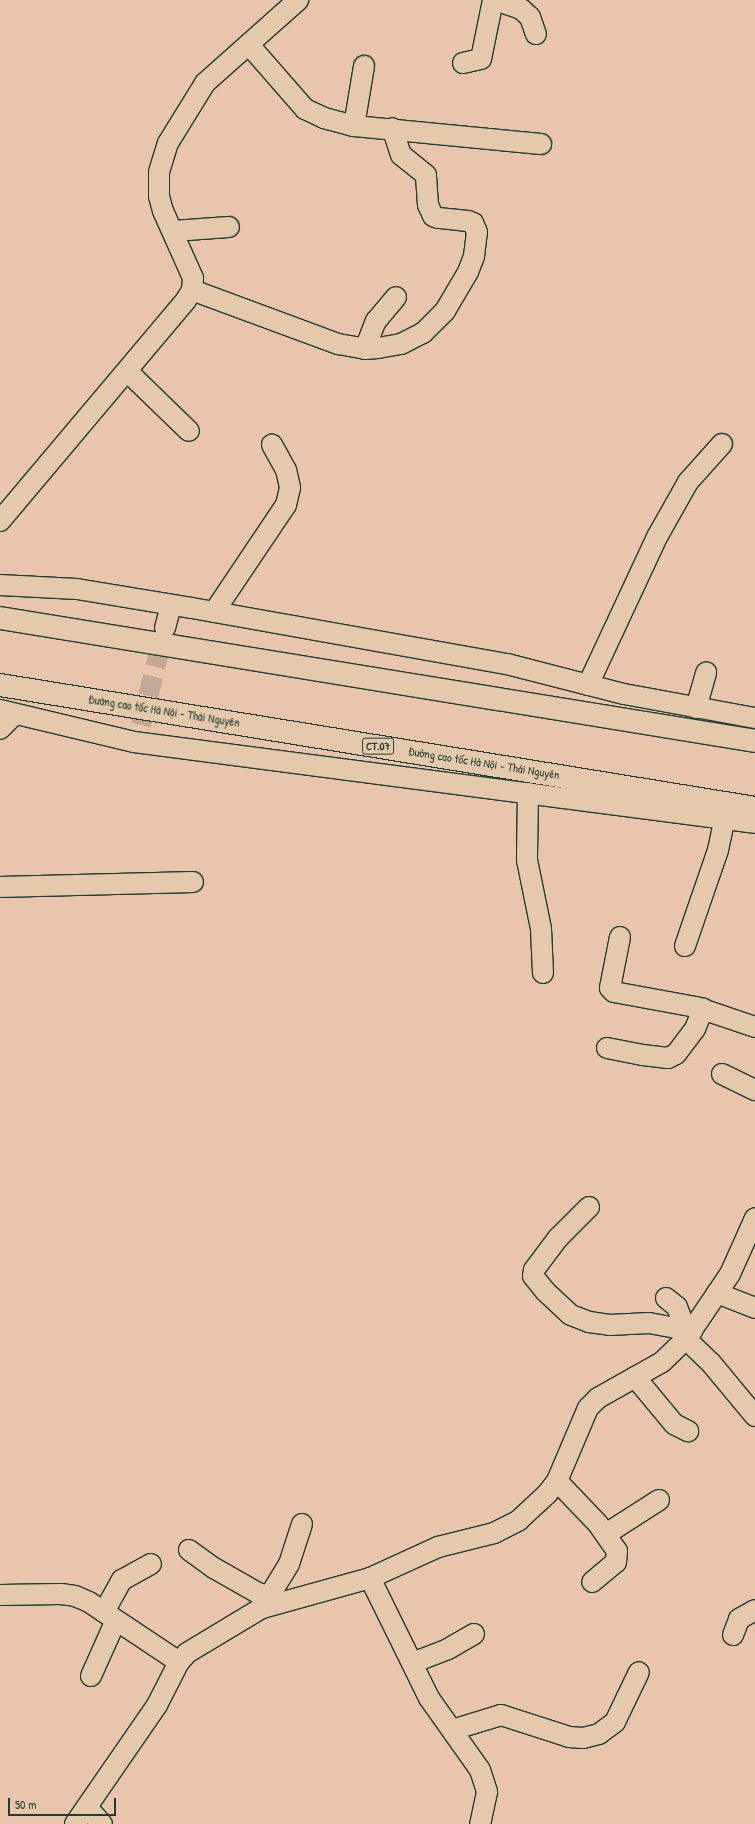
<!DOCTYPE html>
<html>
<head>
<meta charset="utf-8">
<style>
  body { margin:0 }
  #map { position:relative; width:755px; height:1824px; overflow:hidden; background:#eac5ad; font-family:"Patrick Hand",sans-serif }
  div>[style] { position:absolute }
  .minor-tunnel>* { height:20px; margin-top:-10px; transform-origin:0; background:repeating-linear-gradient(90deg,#c1aa95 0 20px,transparent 0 30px) }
  .roads { filter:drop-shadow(1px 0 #1f3d34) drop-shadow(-1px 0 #1f3d34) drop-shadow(0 1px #1f3d34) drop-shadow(0 -1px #1f3d34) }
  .minor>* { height:20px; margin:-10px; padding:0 10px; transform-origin:10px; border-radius:10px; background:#e5c9ac }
  .highway>* { height:22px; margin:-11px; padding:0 11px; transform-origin:11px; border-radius:11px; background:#e5c9ac }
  span { translate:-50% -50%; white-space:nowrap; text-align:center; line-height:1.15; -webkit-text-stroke:3.5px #e5c9ac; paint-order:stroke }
  .shield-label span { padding:1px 3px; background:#e5c9ac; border:1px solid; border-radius:3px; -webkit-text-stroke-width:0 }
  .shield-label { font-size:11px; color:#1f3d34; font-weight:700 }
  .street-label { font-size:12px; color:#1f3d34 }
  .scale { position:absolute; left:8px; top:1798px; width:108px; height:18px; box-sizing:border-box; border:2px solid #1f3d34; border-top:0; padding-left:5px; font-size:12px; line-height:14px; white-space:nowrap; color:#1f3d34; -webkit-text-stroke:3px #e5c9ac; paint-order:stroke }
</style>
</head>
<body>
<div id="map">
  <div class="minor-tunnel">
    <i style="left:141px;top:725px;width:100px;rotate:-76.1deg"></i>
  </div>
  <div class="roads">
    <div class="minor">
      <i style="left:495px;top:0;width:28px;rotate:19deg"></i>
      <i style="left:521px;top:9px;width:12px;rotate:42deg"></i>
      <i style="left:530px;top:17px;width:18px;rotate:71deg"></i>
      <i style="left:250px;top:46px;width:84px;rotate:48.9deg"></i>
      <i style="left:305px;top:109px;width:21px;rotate:25deg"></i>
      <i style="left:324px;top:118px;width:31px;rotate:15deg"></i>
      <i style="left:354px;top:126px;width:188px;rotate:5.5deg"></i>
      <i style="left:463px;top:63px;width:18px;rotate:-13deg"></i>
      <i style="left:481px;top:59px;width:60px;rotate:-78.5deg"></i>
      <i style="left:354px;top:126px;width:61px;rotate:-80.5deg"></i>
      <i style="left:173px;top:231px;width:56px;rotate:-4.1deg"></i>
      <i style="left:192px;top:290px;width:156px;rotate:20.3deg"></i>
      <i style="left:338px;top:344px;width:27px;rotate:10deg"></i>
      <i style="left:365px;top:349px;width:13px;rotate:-4deg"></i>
      <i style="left:378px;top:348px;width:23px;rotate:-10deg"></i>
      <i style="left:401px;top:344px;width:25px;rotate:-27deg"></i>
      <i style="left:423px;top:333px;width:31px;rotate:-45deg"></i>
      <i style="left:445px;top:311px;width:45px;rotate:-59.5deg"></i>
      <i style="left:468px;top:272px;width:17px;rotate:-69deg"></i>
      <i style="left:474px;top:256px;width:24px;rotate:-83deg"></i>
      <i style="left:477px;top:232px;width:10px;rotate:-114deg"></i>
      <i style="left:473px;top:223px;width:5px;rotate:-158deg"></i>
      <i style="left:468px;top:221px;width:30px;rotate:-174deg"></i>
      <i style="left:438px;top:218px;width:5px;rotate:-158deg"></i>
      <i style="left:433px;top:216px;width:12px;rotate:-114deg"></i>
      <i style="left:428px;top:205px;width:30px;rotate:-94deg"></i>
      <i style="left:426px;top:175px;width:32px;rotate:-141deg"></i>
      <i style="left:401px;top:155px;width:28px;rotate:-108deg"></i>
      <i style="left:365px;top:349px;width:30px;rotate:-69deg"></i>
      <i style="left:376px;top:321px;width:31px;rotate:-50deg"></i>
      <i style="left:127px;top:371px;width:86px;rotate:44.1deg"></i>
      <i style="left:0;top:521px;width:289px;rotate:-49.9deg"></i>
      <i style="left:186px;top:300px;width:12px;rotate:-59deg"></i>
      <i style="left:192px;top:290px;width:12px;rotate:-85deg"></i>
      <i style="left:193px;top:278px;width:73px;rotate:-114.1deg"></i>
      <i style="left:163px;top:211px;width:16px;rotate:-105deg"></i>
      <i style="left:159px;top:196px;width:24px;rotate:-90deg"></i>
      <i style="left:159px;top:172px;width:30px;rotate:-73deg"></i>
      <i style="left:168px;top:143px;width:70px;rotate:-58.3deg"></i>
      <i style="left:205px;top:83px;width:125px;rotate:-41.7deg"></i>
      <i style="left:0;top:585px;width:77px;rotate:3deg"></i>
      <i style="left:77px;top:589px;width:117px;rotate:9.4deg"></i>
      <i style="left:192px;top:608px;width:320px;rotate:10.1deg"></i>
      <i style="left:507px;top:664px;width:121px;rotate:14.4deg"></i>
      <i style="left:624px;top:694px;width:133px;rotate:10.4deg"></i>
      <i style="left:214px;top:612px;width:129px;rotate:-56.1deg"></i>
      <i style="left:286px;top:505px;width:18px;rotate:-77deg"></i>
      <i style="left:290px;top:487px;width:17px;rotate:-103deg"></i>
      <i style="left:286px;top:470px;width:29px;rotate:-119deg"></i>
      <i style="left:165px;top:628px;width:24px;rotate:-75deg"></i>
      <i style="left:588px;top:685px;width:163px;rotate:-65deg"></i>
      <i style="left:657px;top:537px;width:63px;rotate:-60.6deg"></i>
      <i style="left:688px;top:482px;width:51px;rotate:-48.2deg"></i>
      <i style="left:696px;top:708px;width:37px;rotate:-74deg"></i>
      <i style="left:0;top:710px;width:138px;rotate:13.4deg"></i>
      <i style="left:134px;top:742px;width:626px;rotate:7.43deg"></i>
      <i style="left:0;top:729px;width:21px;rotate:-45deg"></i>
      <i style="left:528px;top:793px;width:67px;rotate:90.9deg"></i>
      <i style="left:527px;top:860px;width:70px;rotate:78.5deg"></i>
      <i style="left:541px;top:929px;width:44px;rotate:87.4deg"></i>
      <i style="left:0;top:887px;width:193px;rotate:-1.5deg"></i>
      <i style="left:620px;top:937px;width:52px;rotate:101.1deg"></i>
      <i style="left:610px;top:988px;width:6px;rotate:45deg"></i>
      <i style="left:614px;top:992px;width:83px;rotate:10.4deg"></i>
      <i style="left:696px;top:1007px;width:62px;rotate:18.7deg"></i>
      <i style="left:685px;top:946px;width:102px;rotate:-71deg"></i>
      <i style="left:718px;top:850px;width:33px;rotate:-78deg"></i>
      <i style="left:607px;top:1048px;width:37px;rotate:11deg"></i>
      <i style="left:643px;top:1055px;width:25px;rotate:7deg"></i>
      <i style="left:668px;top:1058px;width:9px;rotate:-27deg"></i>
      <i style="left:676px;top:1054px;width:31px;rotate:-53deg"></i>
      <i style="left:695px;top:1029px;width:22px;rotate:-68deg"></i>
      <i style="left:722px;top:1074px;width:37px;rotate:26deg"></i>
      <i style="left:589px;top:1207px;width:44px;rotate:135deg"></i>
      <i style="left:558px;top:1238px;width:40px;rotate:127deg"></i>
      <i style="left:534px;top:1270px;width:6px;rotate:99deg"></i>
      <i style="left:533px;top:1276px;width:19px;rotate:51deg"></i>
      <i style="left:545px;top:1291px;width:35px;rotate:43deg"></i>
      <i style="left:571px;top:1315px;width:19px;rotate:21deg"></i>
      <i style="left:589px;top:1322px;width:21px;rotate:8deg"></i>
      <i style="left:610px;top:1325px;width:39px;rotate:-3deg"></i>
      <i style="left:649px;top:1323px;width:44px;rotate:10.5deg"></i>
      <i style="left:717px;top:1293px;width:41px;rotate:21.5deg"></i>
      <i style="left:666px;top:1298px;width:14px;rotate:39deg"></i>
      <i style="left:677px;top:1307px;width:25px;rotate:69deg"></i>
      <i style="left:686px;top:1339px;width:35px;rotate:44deg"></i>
      <i style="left:711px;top:1363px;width:69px;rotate:50.3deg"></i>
      <i style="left:635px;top:1377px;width:61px;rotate:50.3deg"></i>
      <i style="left:674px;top:1424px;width:16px;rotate:27deg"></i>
      <i style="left:557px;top:1481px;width:59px;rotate:46.4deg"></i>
      <i style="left:598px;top:1524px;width:33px;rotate:55deg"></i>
      <i style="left:617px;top:1551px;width:11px;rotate:95deg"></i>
      <i style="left:616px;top:1562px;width:31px;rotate:140deg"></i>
      <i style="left:606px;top:1534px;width:63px;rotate:-32.7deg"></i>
      <i style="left:189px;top:1550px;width:31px;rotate:36deg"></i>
      <i style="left:214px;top:1568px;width:51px;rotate:29.6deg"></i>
      <i style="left:258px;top:1593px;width:10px;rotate:17deg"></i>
      <i style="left:370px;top:1578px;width:134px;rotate:63.8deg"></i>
      <i style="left:429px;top:1698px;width:88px;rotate:54.7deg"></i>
      <i style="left:480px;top:1770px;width:23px;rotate:72deg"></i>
      <i style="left:487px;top:1792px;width:33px;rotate:102deg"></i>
      <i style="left:0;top:1595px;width:61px;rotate:-0.9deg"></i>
      <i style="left:61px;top:1594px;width:14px;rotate:8deg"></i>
      <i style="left:75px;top:1596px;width:15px;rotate:23deg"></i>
      <i style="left:89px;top:1602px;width:108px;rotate:33.7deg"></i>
      <i style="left:262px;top:1608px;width:52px;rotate:-58.5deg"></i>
      <i style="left:289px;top:1564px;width:42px;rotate:-72deg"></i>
      <i style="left:104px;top:1612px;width:37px;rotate:-61deg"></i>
      <i style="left:122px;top:1580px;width:33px;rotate:-29deg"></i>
      <i style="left:733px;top:1635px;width:17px;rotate:-69deg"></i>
      <i style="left:739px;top:1619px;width:18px;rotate:-29deg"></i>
      <i style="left:412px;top:1663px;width:39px;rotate:-21deg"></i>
      <i style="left:448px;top:1649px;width:30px;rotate:-30deg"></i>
      <i style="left:91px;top:1676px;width:61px;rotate:-65.9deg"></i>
      <i style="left:452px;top:1730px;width:51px;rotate:-17deg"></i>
      <i style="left:501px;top:1715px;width:71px;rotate:17.9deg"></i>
      <i style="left:569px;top:1737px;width:14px;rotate:4deg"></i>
      <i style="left:583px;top:1738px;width:16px;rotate:-14deg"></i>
      <i style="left:599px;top:1734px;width:20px;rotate:-37deg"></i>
      <i style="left:615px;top:1722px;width:55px;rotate:-64.4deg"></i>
      <i style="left:88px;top:1808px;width:21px;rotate:49deg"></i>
      <i style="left:75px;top:1824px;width:145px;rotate:-55.4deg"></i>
      <i style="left:157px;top:1705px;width:48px;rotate:-62.9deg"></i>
      <i style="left:179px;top:1662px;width:12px;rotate:-48deg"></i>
      <i style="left:187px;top:1653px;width:87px;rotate:-31deg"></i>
      <i style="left:262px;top:1608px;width:112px;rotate:-15.5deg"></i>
      <i style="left:370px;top:1578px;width:75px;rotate:-24.5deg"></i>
      <i style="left:438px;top:1547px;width:58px;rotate:-14deg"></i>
      <i style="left:494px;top:1533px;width:28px;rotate:-27deg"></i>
      <i style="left:519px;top:1520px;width:38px;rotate:-43deg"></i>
      <i style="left:547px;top:1494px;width:16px;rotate:-52deg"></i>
      <i style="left:557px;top:1481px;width:79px;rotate:-67deg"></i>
      <i style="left:588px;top:1408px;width:14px;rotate:-45deg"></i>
      <i style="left:598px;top:1398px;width:73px;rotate:-29.4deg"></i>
      <i style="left:662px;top:1362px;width:33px;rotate:-44deg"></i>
      <i style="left:686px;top:1339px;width:78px;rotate:-55.9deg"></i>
      <i style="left:730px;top:1274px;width:61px;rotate:-65.9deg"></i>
    </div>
    <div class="highway">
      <i style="left:0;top:618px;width:765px;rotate:9.25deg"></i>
      <i style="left:0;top:685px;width:765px;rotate:9.25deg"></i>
    </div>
  </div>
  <div class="shield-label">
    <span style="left:378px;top:746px">CT.07</span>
  </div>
  <div class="street-label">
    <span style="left:164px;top:711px;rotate:9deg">Đường cao tốc Hà Nội - Thái Nguyên</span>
    <span style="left:484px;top:763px;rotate:9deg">Đường cao tốc Hà Nội - Thái Nguyên</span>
  </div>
  <div class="scale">50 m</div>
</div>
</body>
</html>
